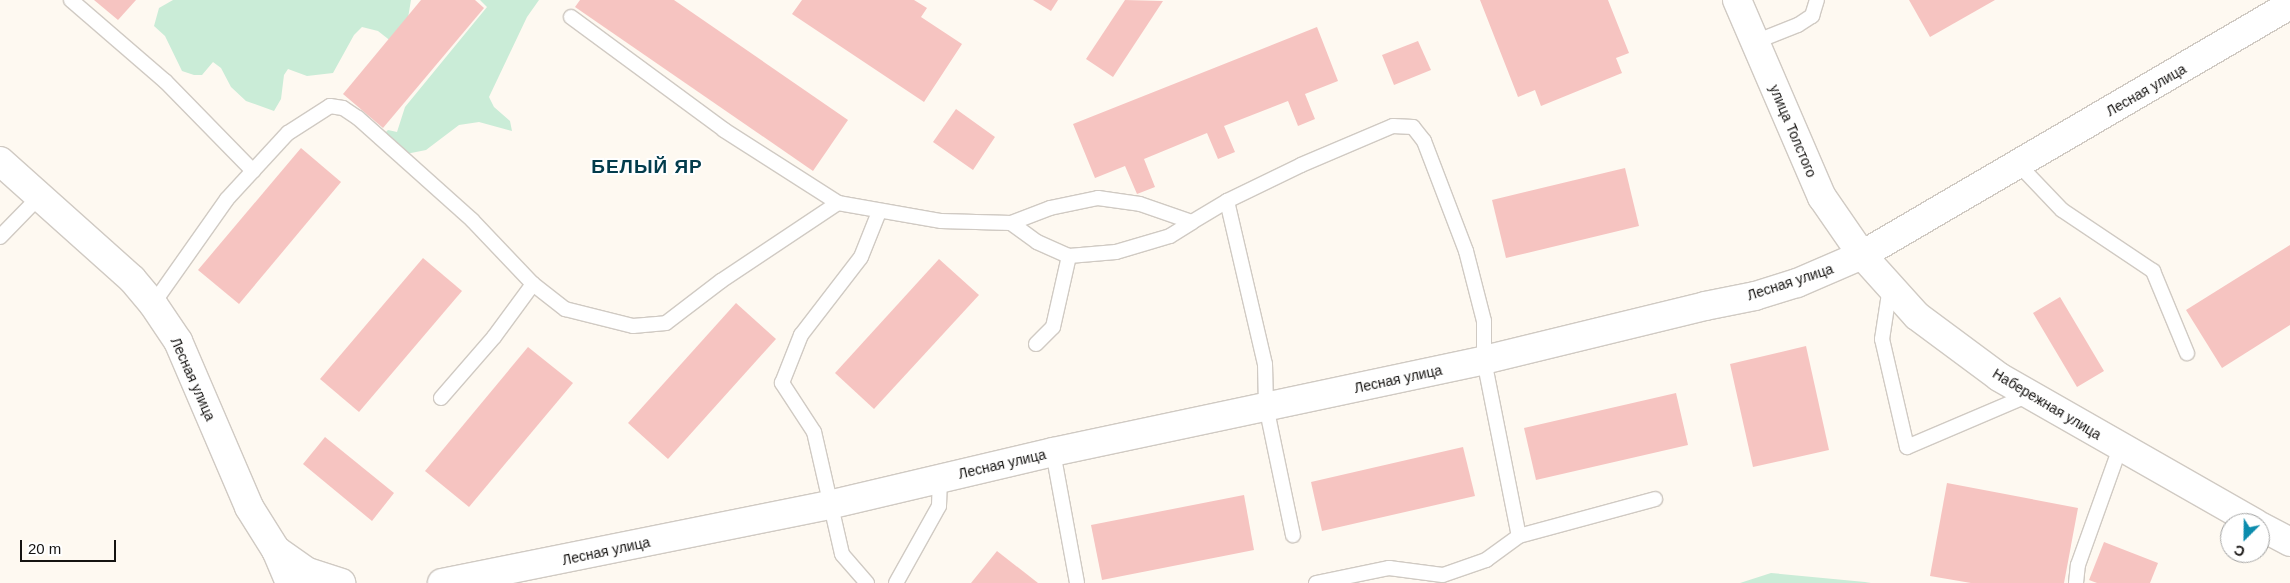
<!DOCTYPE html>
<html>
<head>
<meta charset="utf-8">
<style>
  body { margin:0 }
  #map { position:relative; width:2290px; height:583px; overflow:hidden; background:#fef9f1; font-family:Helvetica,sans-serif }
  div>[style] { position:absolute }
  .green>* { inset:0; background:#caecd7 }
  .building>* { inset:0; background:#f6c4c1 }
  .roads { filter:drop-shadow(1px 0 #d0cac3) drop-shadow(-1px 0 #d0cac3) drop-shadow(0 1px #d0cac3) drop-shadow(0 -1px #d0cac3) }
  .service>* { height:14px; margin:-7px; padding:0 7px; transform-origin:7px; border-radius:7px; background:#fff }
  .minor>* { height:28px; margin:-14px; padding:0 14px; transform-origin:14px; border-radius:14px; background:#fff }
  .tertiary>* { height:28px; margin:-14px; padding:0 14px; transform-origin:14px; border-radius:14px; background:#fff }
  span { translate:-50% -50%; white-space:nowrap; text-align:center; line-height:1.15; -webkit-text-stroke:4px #fff; paint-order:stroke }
  .street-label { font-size:14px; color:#151311 }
  .district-label { font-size:19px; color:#033c4c; font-weight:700; letter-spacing:1px }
  .north { position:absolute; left:2220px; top:513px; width:50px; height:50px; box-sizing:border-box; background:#fff; border:1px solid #a1a1a0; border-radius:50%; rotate:203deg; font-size:14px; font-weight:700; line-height:20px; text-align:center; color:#151311 }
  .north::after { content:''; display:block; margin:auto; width:18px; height:22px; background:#0c8cad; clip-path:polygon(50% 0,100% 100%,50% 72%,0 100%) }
  .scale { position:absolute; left:20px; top:540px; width:96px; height:22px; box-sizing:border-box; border:2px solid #151311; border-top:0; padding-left:6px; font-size:15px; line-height:18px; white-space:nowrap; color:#151311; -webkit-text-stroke:4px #fff; paint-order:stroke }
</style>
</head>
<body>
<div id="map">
  <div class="green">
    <i style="clip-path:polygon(173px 0,411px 0,406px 30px,392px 42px,378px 31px,362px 27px,354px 35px,333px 73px,307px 76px,288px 69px,284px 75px,281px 99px,274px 111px,246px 101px,231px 87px,221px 68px,213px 62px,202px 75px,194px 75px,182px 71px,165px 36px,154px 26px,159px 8px)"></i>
    <i style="clip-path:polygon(480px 0,539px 0,527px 17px,489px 97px,494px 107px,510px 121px,512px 131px,479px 122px,459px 125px,426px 150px,401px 155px,384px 134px,388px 130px,397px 132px,405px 107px,487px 7px)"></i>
    <i style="clip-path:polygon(1771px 573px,1865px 582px,1871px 583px,1740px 583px)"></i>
  </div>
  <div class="building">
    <i style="clip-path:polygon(94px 0,136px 0,118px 20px)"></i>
    <i style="clip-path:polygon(421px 0,475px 0,484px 8px,383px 128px,343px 94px)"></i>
    <i style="clip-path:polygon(580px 0,674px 0,848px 120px,813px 171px,575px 7px)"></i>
    <i style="clip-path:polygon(802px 0,914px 0,927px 8px,921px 17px,962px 44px,924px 102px,792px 14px)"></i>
    <i style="clip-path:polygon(1033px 0,1058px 0,1051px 11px)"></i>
    <i style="clip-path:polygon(1125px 0,1163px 1px,1113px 77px,1086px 59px)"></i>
    <i style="clip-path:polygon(1480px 0,1608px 0,1629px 53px,1616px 58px,1622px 73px,1541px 106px,1535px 90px,1518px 97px)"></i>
    <i style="clip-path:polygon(1909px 0,1995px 0,1930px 37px)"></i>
    <i style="clip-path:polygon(1317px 27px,1338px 81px,1305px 94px,1315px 119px,1298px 126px,1288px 101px,1224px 126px,1235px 152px,1218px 159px,1207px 133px,1144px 159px,1155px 187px,1137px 194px,1125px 166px,1095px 178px,1073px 124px)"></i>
    <i style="clip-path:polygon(1418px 41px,1431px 70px,1394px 85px,1382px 55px)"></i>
    <i style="clip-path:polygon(956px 109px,995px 137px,973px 170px,933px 142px)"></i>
    <i style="clip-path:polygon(301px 148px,341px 182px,239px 304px,198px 270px)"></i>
    <i style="clip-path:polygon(1625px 168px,1639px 226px,1506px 258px,1492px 200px)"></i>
    <i style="clip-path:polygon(2290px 245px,2290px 325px,2222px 368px,2186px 310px)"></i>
    <i style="clip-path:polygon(423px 258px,462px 291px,359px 412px,320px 379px)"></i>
    <i style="clip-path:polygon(939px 259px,979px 295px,874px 409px,835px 373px)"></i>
    <i style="clip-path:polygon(2060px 297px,2104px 371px,2077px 387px,2033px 313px)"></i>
    <i style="clip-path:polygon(736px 303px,776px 339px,668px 459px,628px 423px)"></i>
    <i style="clip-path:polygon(1806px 346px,1829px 450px,1753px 467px,1730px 364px)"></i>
    <i style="clip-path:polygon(528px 347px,573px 383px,469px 507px,425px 471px)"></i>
    <i style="clip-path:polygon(1676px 393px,1688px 445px,1536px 480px,1524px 428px)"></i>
    <i style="clip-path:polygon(325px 437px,394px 493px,372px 521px,303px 464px)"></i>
    <i style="clip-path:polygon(1463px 447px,1475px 496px,1322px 531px,1311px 482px)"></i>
    <i style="clip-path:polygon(1947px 483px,2078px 508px,2064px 583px,1971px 583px,1930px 576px)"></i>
    <i style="clip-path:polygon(1244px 495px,1254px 550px,1102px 580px,1091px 525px)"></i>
    <i style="clip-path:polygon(2104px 542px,2158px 563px,2150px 583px,2097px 583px,2089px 580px)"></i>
    <i style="clip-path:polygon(997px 551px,1038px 583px,971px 583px)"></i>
  </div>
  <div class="roads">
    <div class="service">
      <i style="left:71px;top:0;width:124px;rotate:40.8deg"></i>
      <i style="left:165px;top:81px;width:126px;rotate:45.6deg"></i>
      <i style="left:571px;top:17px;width:190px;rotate:36.4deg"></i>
      <i style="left:724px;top:130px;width:135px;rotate:32.6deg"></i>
      <i style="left:1755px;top:42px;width:46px;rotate:-21.6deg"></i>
      <i style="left:1798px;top:25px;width:17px;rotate:-33deg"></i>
      <i style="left:1812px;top:16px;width:17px;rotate:-73deg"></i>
      <i style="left:2019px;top:165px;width:62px;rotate:46.3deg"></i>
      <i style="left:2062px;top:210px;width:110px;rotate:33.8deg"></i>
      <i style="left:2153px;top:271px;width:89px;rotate:67.5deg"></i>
      <i style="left:1227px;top:201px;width:167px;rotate:76.9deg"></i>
      <i style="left:1265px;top:364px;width:42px;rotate:88.6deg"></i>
      <i style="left:1266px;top:406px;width:132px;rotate:78.2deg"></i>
      <i style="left:1011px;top:223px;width:32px;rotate:36deg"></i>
      <i style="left:1037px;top:242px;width:35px;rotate:24deg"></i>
      <i style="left:1069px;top:256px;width:47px;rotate:-4.9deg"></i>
      <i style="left:1116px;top:252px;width:56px;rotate:-16.5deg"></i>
      <i style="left:1170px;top:236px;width:26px;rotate:-32deg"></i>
      <i style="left:0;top:237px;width:56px;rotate:-45.7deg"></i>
      <i style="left:1890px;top:287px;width:53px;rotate:98.7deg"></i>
      <i style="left:1882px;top:339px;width:111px;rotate:77deg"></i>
      <i style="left:1907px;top:447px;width:133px;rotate:-23.1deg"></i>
      <i style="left:153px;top:304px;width:128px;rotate:-54.8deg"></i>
      <i style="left:227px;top:199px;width:90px;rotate:-47.3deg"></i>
      <i style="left:288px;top:133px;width:50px;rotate:-32.7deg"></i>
      <i style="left:330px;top:106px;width:13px;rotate:9deg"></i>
      <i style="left:343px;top:108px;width:18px;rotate:34deg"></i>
      <i style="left:358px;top:118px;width:153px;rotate:41.8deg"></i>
      <i style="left:472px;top:220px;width:88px;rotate:46.4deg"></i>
      <i style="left:533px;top:284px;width:41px;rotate:38deg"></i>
      <i style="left:565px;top:309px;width:70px;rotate:14deg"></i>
      <i style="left:633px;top:326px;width:33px;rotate:-5deg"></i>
      <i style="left:666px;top:323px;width:69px;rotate:-37.4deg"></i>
      <i style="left:721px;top:281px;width:141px;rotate:-33.7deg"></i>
      <i style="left:838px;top:203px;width:105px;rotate:9.9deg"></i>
      <i style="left:941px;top:221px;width:70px;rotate:1.6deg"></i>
      <i style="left:1011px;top:223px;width:42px;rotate:-21deg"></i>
      <i style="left:1050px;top:208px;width:49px;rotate:-11.8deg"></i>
      <i style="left:1098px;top:198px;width:42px;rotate:8.1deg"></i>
      <i style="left:1140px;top:204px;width:55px;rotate:19.1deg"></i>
      <i style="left:1192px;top:222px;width:41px;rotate:-31deg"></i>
      <i style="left:1227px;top:201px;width:82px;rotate:-25.9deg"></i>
      <i style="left:1301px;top:165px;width:100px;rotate:-23deg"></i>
      <i style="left:1393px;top:126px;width:20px;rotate:3deg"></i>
      <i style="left:1413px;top:127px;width:18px;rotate:52deg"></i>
      <i style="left:1424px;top:141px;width:118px;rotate:69.1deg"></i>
      <i style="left:1466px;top:251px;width:72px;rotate:75.6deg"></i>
      <i style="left:1484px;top:321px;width:39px;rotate:90deg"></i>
      <i style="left:1484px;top:360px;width:179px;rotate:78.8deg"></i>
      <i style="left:1036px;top:344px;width:24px;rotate:-45deg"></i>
      <i style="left:1053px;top:327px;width:73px;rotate:-77.3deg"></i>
      <i style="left:441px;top:398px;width:81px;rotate:-49deg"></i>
      <i style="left:494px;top:337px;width:66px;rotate:-53.7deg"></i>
      <i style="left:1053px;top:452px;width:133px;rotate:79.6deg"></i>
      <i style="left:867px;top:583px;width:38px;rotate:-131deg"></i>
      <i style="left:842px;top:554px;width:125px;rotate:-102.9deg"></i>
      <i style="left:814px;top:432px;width:59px;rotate:-123.1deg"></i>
      <i style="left:782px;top:383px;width:52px;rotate:-68.4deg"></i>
      <i style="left:801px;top:335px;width:98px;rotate:-52.4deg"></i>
      <i style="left:861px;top:257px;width:48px;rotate:-68.2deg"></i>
      <i style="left:896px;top:583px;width:88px;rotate:-60.8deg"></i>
      <i style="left:939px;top:506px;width:27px;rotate:-88deg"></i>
      <i style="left:1316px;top:583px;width:75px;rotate:-11.6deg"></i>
      <i style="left:1389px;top:568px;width:54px;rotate:7.4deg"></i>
      <i style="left:1443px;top:575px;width:46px;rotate:-19.2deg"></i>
      <i style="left:1486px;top:560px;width:41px;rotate:-36deg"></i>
      <i style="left:1519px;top:536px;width:141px;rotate:-15.2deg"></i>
      <i style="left:2076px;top:583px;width:18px;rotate:-84deg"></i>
      <i style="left:2078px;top:565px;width:124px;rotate:-70.3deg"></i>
    </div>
    <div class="minor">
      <i style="left:1862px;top:255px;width:82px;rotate:48deg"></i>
      <i style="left:1917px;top:316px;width:102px;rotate:36.6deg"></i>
      <i style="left:1999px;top:377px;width:295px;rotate:29.7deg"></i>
      <i style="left:2260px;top:526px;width:34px;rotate:28deg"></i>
      <i style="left:276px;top:550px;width:36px;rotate:67deg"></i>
    </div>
    <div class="tertiary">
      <i style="left:1737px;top:0;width:215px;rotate:66.7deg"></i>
      <i style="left:1822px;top:197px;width:70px;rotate:55.4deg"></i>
      <i style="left:0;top:161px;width:177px;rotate:41.8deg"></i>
      <i style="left:132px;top:279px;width:33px;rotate:50deg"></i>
      <i style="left:153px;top:304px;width:45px;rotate:56deg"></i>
      <i style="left:178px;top:341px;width:181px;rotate:66.8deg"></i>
      <i style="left:249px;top:507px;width:51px;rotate:57.9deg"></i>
      <i style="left:276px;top:550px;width:39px;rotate:35deg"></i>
      <i style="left:308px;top:572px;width:35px;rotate:18deg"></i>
      <i style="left:442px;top:583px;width:395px;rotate:-11.4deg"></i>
      <i style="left:829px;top:505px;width:230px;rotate:-13.3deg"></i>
      <i style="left:1053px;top:452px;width:441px;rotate:-12deg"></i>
      <i style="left:1484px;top:360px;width:228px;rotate:-13.7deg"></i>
      <i style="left:1705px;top:306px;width:51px;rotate:-11.3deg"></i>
      <i style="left:1755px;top:296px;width:44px;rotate:-17.2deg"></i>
      <i style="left:1797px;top:283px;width:71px;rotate:-23.3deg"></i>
      <i style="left:1862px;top:255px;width:496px;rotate:-30.3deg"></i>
    </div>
  </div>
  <div class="street-label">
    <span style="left:2146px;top:90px;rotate:-30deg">Лесная улица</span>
    <span style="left:1793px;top:131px;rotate:67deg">улица Толстого</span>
    <span style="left:1790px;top:282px;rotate:-18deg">Лесная улица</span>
    <span style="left:193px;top:379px;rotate:66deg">Лесная улица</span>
    <span style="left:1398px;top:379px;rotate:-12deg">Лесная улица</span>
    <span style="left:2047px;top:404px;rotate:31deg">Набережная улица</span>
    <span style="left:1002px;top:464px;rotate:-13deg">Лесная улица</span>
    <span style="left:606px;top:551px;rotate:-12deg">Лесная улица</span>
  </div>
  <div class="district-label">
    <span style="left:647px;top:167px">БЕЛЫЙ ЯР</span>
  </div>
  <div class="north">С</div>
  <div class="scale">20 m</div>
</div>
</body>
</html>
